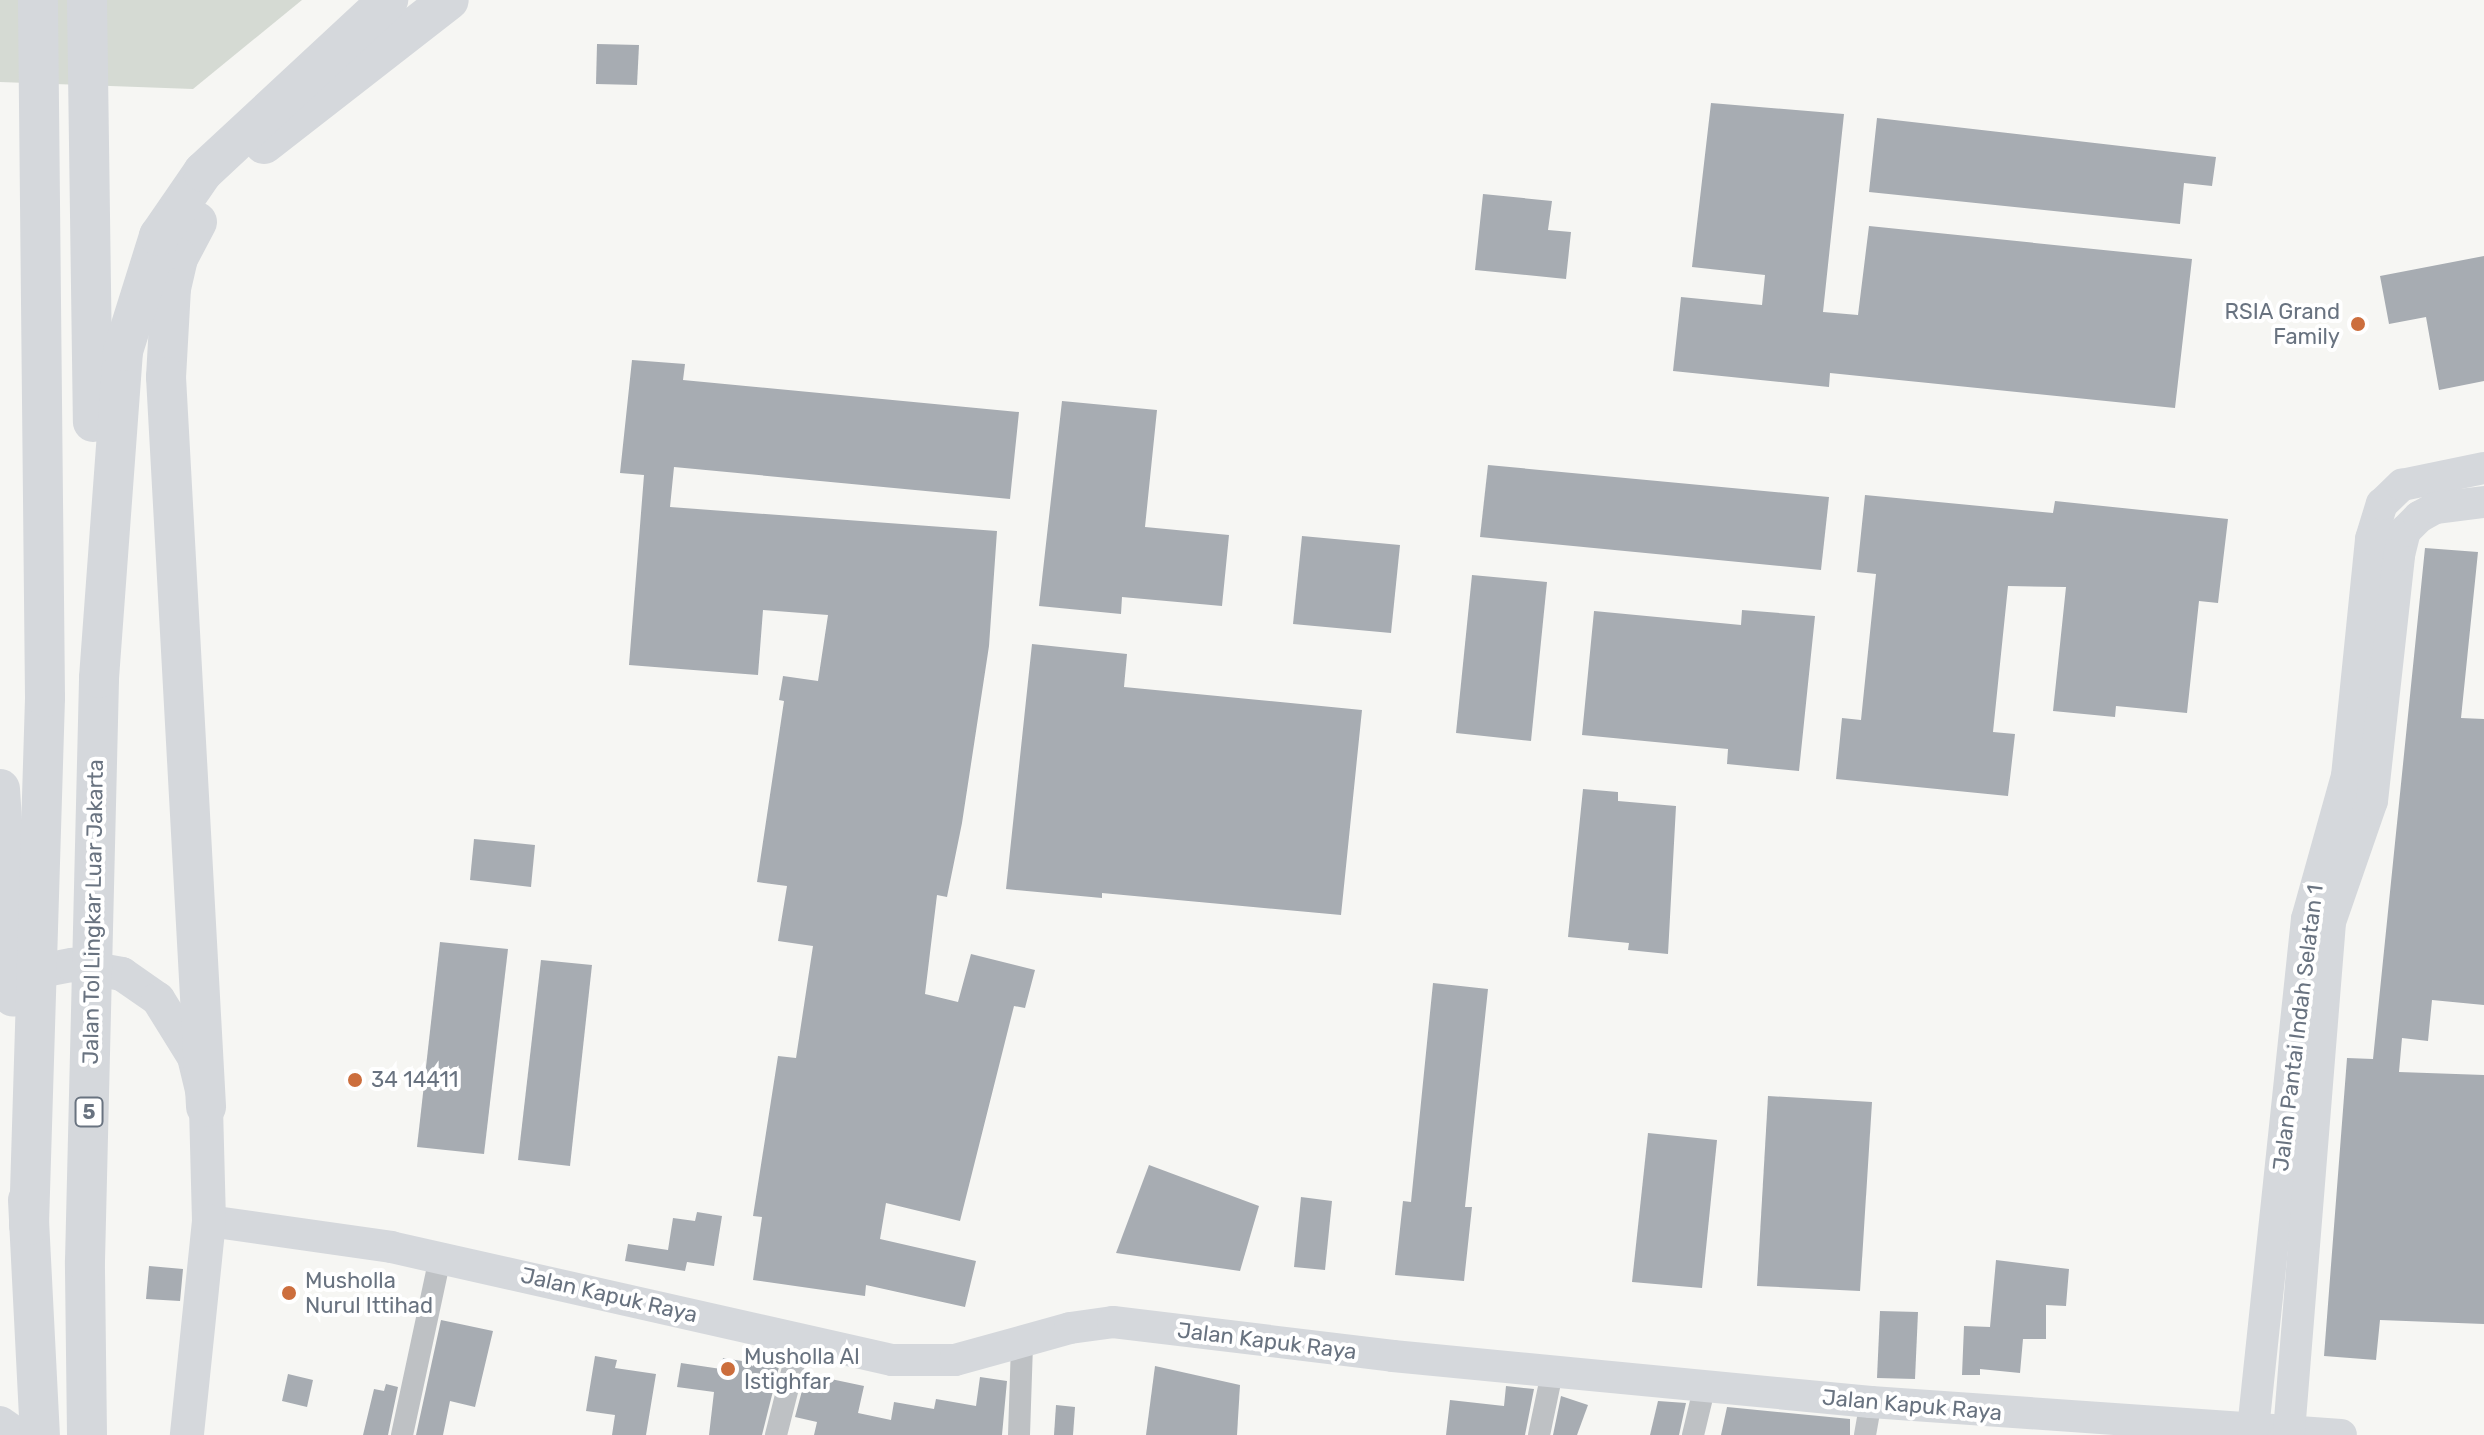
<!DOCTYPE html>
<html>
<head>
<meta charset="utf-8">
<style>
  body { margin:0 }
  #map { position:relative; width:2484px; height:1435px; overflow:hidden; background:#f6f6f3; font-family:Rubik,sans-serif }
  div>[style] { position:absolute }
  .green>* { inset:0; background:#d5dad3 }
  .building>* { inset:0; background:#a7acb2 }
  .street>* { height:22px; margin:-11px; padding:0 11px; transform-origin:11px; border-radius:11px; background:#bec1c4 }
  .secondary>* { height:32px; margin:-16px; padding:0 16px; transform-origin:16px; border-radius:16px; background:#d5d8dc }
  .primary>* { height:34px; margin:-17px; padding:0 17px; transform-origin:17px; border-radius:17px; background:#d5d8dc }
  .highway>* { height:40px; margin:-20px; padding:0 20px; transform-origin:20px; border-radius:20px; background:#d5d8dc }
  .dots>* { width:22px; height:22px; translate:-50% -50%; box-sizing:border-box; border:4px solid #fff; border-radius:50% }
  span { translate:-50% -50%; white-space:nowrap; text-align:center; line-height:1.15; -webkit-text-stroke:8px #fff; paint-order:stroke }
  .shield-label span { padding:2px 6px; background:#fff; border:2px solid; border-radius:6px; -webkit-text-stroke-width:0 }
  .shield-label { font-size:20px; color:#697380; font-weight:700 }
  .poi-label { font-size:22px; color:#697380 }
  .right { translate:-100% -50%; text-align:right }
  .left { translate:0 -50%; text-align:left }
  .street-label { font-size:22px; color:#697380 }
</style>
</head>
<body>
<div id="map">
  <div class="green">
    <i style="clip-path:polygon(0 0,302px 0,193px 89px,0 82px)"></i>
  </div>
  <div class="building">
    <i style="clip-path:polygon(597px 44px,639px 45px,637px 85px,596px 84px)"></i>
    <i style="clip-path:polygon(1711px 103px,1844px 114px,1823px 312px,1858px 315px,1869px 226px,2192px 259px,2175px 408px,1830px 373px,1829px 387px,1673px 371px,1681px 297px,1762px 305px,1765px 275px,1692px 267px)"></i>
    <i style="clip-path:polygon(1877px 118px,2216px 157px,2212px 186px,2184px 183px,2180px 224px,1869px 192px)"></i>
    <i style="clip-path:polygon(1483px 194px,1552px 201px,1548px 230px,1571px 232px,1566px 279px,1475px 270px)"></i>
    <i style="clip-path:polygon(2484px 256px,2484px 381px,2439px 390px,2426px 317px,2389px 324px,2380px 276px)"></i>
    <i style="clip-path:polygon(632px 360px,685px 364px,683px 380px,1019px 412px,1010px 499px,674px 467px,670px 507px,997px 531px,989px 646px,962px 823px,947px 897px,937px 895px,925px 994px,958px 1002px,971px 954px,1035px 970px,1025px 1008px,1014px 1006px,960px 1221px,886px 1203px,880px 1239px,976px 1261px,965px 1307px,866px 1285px,865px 1296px,753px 1280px,762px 1217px,753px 1216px,778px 1056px,796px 1058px,813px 946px,778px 941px,787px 886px,757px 882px,784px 701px,779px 700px,783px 676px,818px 681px,828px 615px,763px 610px,758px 675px,629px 665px,644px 475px,620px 473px)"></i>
    <i style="clip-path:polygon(1062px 401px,1157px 410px,1145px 527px,1229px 535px,1222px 606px,1122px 597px,1121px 614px,1039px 606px)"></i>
    <i style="clip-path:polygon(1488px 465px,1829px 497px,1821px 570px,1480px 537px)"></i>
    <i style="clip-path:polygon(1865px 495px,2053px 513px,2055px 501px,2228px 519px,2218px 603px,2199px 601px,2187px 713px,2116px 706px,2115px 717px,2053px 711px,2066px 587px,2008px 586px,1993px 732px,2015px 734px,2008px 796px,1836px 779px,1842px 718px,1861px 720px,1876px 574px,1857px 572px)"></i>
    <i style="clip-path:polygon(1302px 536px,1400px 545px,1391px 633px,1293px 624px)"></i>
    <i style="clip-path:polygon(2425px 548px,2478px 552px,2461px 718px,2484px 719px,2484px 1005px,2432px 1000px,2428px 1041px,2402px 1038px,2399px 1072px,2484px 1075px,2484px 1324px,2380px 1320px,2376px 1360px,2324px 1356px,2347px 1058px,2373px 1059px)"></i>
    <i style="clip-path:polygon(1472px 575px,1547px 582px,1531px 741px,1456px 733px)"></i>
    <i style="clip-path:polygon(1742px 610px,1815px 616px,1799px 771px,1727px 764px,1728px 749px,1582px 735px,1594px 611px,1741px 625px)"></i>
    <i style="clip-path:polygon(1032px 644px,1127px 654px,1124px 687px,1362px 710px,1341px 915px,1102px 893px,1102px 898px,1006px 889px)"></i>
    <i style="clip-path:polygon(1583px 789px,1618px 792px,1618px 801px,1676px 806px,1668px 954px,1628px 950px,1629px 943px,1568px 937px)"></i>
    <i style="clip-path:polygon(474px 839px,535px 845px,531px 887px,470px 880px)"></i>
    <i style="clip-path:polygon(440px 942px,508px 949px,484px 1154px,417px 1147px)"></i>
    <i style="clip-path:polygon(541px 960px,592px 965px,570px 1166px,518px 1160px)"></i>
    <i style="clip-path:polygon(1433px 983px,1488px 989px,1465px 1207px,1472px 1207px,1464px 1281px,1395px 1275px,1403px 1201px,1411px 1202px)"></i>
    <i style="clip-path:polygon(1768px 1096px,1872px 1102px,1860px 1291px,1757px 1286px)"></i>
    <i style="clip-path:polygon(1648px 1133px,1717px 1140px,1702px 1288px,1632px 1282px)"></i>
    <i style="clip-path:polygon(1149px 1165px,1259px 1206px,1240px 1271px,1116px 1253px)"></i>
    <i style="clip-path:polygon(1301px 1197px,1332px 1201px,1325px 1270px,1294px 1267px)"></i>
    <i style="clip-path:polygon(697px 1212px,722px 1216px,714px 1266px,687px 1262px,685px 1271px,625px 1261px,628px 1244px,668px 1250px,673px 1218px,695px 1221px)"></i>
    <i style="clip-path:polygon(1996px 1260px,2069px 1269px,2066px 1306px,2046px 1305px,2046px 1339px,2023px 1339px,2020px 1373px,1980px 1369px,1980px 1375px,1962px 1375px,1964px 1326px,1990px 1327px)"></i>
    <i style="clip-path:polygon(149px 1266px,183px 1269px,180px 1301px,146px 1299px)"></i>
    <i style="clip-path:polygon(1880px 1311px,1918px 1312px,1915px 1379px,1877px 1378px)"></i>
    <i style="clip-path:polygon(441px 1320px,493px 1331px,475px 1407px,450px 1401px,443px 1435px,416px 1435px)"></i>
    <i style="clip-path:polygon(595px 1356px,617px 1360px,615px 1368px,656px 1374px,646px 1435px,612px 1435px,615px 1415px,586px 1411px)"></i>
    <i style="clip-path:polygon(723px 1358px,779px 1367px,762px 1435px,709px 1435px,714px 1392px,677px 1387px,681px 1363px,721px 1369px)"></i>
    <i style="clip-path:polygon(1155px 1366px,1240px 1385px,1237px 1435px,1146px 1435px)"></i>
    <i style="clip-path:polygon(288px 1374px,313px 1380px,307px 1407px,282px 1401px)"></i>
    <i style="clip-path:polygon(980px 1377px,1007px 1381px,1002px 1435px,814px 1435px,817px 1422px,795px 1417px,803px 1387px,824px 1392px,826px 1378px,864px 1386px,858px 1413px,891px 1420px,894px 1402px,934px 1409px,936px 1399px,976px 1406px)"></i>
    <i style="clip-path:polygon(386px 1384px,398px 1387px,388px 1435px,363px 1435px,374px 1389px,384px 1391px)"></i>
    <i style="clip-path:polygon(1506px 1386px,1534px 1389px,1525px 1435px,1446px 1435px,1450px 1400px,1504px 1406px)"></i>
    <i style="clip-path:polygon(1561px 1396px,1588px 1405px,1577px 1435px,1553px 1435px)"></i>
    <i style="clip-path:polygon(1658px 1401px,1686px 1403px,1679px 1435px,1650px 1435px)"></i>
    <i style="clip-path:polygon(1056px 1405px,1075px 1407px,1073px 1435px,1054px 1435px)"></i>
    <i style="clip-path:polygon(1727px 1407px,1850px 1419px,1850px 1435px,1721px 1435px)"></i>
  </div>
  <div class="street">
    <i style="left:402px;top:1435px;width:182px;rotate:-77.9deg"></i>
    <i style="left:776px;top:1435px;width:98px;rotate:-75.8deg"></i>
    <i style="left:1019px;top:1435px;width:91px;rotate:-88.1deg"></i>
    <i style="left:1539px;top:1435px;width:63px;rotate:-78.2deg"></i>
    <i style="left:1693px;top:1435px;width:51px;rotate:-76.5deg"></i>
    <i style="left:1865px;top:1435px;width:34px;rotate:-80deg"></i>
  </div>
  <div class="secondary">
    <i style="left:209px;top:1221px;width:184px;rotate:8.1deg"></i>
    <i style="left:391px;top:1247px;width:514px;rotate:12.71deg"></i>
    <i style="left:892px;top:1360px;width:63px"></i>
    <i style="left:955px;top:1360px;width:119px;rotate:-15.5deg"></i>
    <i style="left:1070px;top:1328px;width:43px;rotate:-7.9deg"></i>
    <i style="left:1113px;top:1322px;width:282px;rotate:6.9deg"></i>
    <i style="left:1393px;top:1356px;width:480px;rotate:5.5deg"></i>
    <i style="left:1871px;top:1402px;width:471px;rotate:4deg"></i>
    <i style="left:2253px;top:1429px;width:513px;rotate:-83.96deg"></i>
    <i style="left:2307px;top:919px;width:148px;rotate:-74.4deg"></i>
    <i style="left:2347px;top:776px;width:238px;rotate:-84.2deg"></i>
    <i style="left:2371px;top:539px;width:37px;rotate:-73deg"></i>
    <i style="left:2382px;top:504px;width:28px;rotate:-44deg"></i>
    <i style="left:2402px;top:485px;width:84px;rotate:-11.7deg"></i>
    <i style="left:2289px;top:1432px;width:512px;rotate:-85.4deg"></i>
    <i style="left:2330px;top:922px;width:128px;rotate:-70.9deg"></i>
    <i style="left:2372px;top:801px;width:247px;rotate:-83.7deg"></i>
    <i style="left:2399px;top:555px;width:25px;rotate:-76deg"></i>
    <i style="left:2405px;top:531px;width:20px;rotate:-45deg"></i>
    <i style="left:2419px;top:517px;width:18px;rotate:-29deg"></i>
    <i style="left:2435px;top:508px;width:49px;rotate:-7deg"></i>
  </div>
  <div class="primary">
    <i style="left:15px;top:985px;width:29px;rotate:-29deg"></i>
    <i style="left:40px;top:971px;width:33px;rotate:-11deg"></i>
    <i style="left:72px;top:965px;width:51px;rotate:10.2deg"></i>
    <i style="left:122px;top:974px;width:44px;rotate:34.8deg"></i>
    <i style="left:158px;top:999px;width:68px;rotate:58.2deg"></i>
    <i style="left:194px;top:1057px;width:51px;rotate:76.5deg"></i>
    <i style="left:206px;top:1107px;width:114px;rotate:88.5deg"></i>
    <i style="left:209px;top:1221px;width:215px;rotate:95.9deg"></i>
    <i style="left:0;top:1423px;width:21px;rotate:35deg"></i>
  </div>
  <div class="highway">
    <i style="left:87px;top:0;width:422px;rotate:89.2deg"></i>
    <i style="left:264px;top:144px;width:234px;rotate:-37.9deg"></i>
    <i style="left:197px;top:222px;width:41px;rotate:117.8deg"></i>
    <i style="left:178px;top:258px;width:31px;rotate:103deg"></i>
    <i style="left:171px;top:288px;width:89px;rotate:93.2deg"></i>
    <i style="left:166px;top:377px;width:731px;rotate:86.86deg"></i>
    <i style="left:0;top:789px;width:208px;rotate:86.4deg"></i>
    <i style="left:28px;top:1200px;width:235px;rotate:87.1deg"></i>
    <i style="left:29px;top:1225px;width:528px;rotate:-88.26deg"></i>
    <i style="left:45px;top:697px;width:697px;rotate:-90.58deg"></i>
    <i style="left:87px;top:1435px;width:174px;rotate:-90.7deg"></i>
    <i style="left:85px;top:1261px;width:583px;rotate:-88.62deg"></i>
    <i style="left:99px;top:678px;width:328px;rotate:-85.8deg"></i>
    <i style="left:123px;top:351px;width:121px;rotate:-72.6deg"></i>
    <i style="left:159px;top:236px;width:78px;rotate:-55.5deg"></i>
    <i style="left:203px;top:172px;width:253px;rotate:-42.9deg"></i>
  </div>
  <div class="dots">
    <i style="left:2358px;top:324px;background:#cc6e3d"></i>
    <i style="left:355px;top:1080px;background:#cc6e3d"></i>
    <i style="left:289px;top:1293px;background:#cc6e3d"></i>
    <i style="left:728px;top:1369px;background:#cc6e3d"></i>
  </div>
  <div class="shield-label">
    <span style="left:89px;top:1112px">5</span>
  </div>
  <div class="poi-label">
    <span class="right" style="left:2340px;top:324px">RSIA Grand<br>Family</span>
    <span class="left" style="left:371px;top:1080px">34 14411</span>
    <span class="left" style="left:305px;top:1293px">Musholla<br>Nurul Ittihad</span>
    <span class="left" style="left:744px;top:1369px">Musholla Al<br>Istighfar</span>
  </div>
  <div class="street-label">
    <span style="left:93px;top:912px;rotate:-89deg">Jalan Tol Lingkar Luar Jakarta</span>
    <span style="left:2298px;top:1028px;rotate:-83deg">Jalan Pantai Indah Selatan 1</span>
    <span style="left:609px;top:1295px;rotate:13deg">Jalan Kapuk Raya</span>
    <span style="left:1267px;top:1341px;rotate:7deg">Jalan Kapuk Raya</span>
    <span style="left:1912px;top:1405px;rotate:5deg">Jalan Kapuk Raya</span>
  </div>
</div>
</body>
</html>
